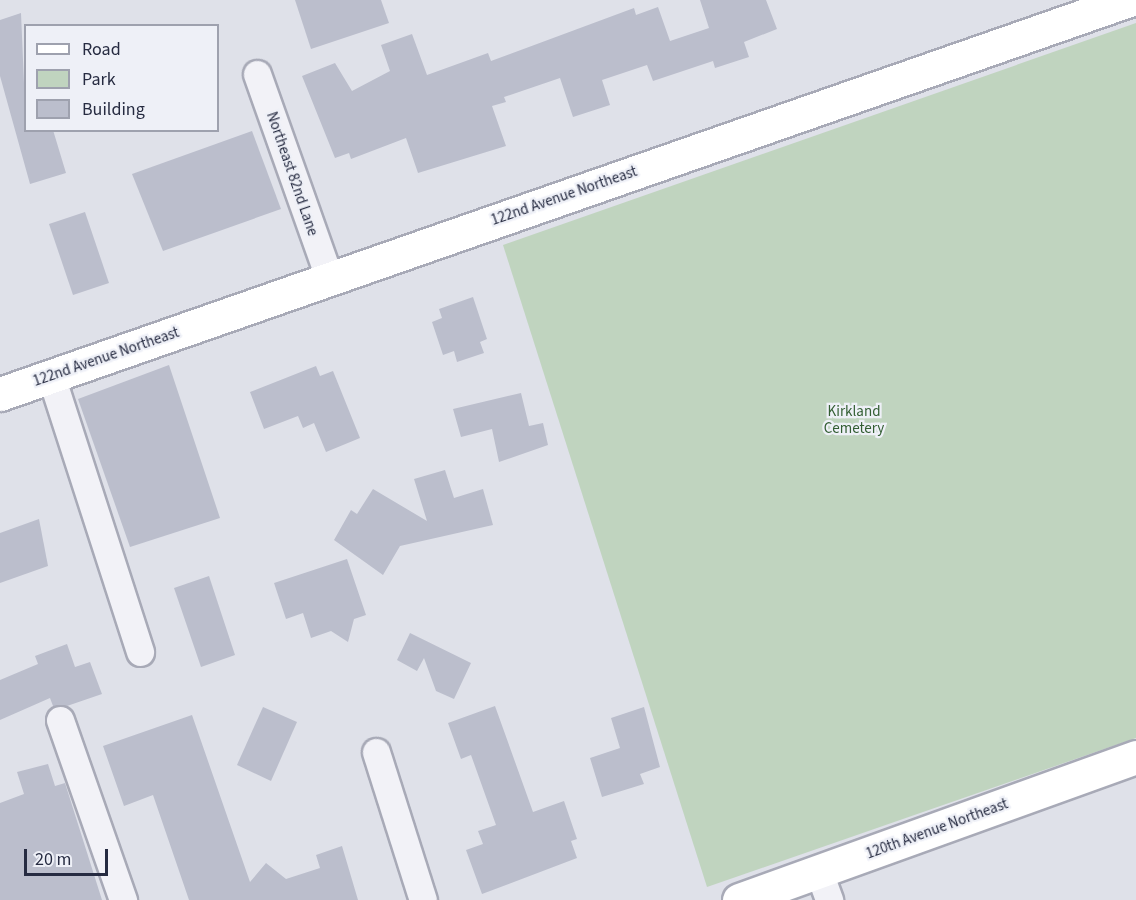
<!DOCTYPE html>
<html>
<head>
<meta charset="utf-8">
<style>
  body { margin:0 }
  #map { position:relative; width:1136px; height:900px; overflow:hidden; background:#dfe1e9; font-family:"Source Sans 3",sans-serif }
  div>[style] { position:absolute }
  .green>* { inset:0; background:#c0d4bf }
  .building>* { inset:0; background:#bbbecc }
  .roads { filter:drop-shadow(2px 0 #a8aab7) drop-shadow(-2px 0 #a8aab7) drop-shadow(0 2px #a8aab7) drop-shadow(0 -2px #a8aab7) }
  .street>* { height:27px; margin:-13.5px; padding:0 13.5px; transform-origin:13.5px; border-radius:13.5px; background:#f2f2f7 }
  .secondary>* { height:33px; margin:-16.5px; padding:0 16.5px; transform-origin:16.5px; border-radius:16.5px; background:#fff }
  span { translate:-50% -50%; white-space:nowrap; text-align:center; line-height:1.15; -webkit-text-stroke:4.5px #eef0f7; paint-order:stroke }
  .street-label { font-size:15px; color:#262b41 }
  .park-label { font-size:15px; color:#335e33 }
  .legend { position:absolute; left:24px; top:24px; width:195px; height:108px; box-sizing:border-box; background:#eef0f7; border:2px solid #9ea1ae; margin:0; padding:8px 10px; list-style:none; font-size:18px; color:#262b41 }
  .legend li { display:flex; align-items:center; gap:12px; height:30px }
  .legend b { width:30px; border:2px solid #9ea1ae }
  .scale { position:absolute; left:24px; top:849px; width:84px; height:27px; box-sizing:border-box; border:3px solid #262b41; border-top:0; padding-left:8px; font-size:18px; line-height:21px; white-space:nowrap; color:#262b41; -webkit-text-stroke:4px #eef0f7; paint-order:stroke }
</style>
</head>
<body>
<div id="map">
  <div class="green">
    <i style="clip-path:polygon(1136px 23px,1136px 738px,707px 887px,503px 245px)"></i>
  </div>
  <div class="building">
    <i style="clip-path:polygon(295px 0,381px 0,389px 23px,311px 49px)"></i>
    <i style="clip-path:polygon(700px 0,766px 0,777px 29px,744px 42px,749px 57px,715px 68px,713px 61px,653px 81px,647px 65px,602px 80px,610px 105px,573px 117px,560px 78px,504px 97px,506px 102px,492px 106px,506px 146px,418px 173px,406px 138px,351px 159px,349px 153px,335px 158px,302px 76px,335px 63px,352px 91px,390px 71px,381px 45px,412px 34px,427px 75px,488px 53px,491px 61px,634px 8px,636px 15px,658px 7px,670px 41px,709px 28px)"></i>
    <i style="clip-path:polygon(21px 13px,26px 130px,53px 130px,66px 173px,30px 184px,0 76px,0 20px)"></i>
    <i style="clip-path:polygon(252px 131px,281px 209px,163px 251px,132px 174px)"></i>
    <i style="clip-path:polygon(85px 212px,109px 283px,73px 295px,49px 224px)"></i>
    <i style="clip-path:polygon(473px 297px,487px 339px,480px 342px,484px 353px,457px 362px,454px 351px,443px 355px,432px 322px,442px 318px,439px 309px)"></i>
    <i style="clip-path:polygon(169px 365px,220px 518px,130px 547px,78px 399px)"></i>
    <i style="clip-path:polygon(316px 366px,320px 376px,333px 371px,360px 438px,326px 452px,314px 423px,303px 428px,298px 416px,264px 429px,250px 392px)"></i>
    <i style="clip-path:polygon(521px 393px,529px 426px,543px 423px,548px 445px,499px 462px,492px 429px,461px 437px,453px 409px)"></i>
    <i style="clip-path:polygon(445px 470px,454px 498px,483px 489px,493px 525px,400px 546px,383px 575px,334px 540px,351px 510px,357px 514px,373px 489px,427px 521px,414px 479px)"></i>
    <i style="clip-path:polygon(39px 519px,48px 566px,0 583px,0 533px)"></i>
    <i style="clip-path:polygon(347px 559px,366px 615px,354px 619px,348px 642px,331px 631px,311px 638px,303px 613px,286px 619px,274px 583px)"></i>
    <i style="clip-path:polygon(209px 576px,235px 655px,201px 667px,174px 588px)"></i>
    <i style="clip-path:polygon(410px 633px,471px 663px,454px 699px,436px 691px,424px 658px,417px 671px,397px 660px)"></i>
    <i style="clip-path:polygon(67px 644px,75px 667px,90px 662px,102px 694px,67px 706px,53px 706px,50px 698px,0 720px,0 680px,38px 664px,35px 656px)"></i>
    <i style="clip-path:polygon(495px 706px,533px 812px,564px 801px,577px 839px,571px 841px,577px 858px,482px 894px,466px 850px,483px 844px,478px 831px,496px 825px,471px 755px,461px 759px,448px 723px)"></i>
    <i style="clip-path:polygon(263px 707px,297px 722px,271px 781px,237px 765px)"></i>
    <i style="clip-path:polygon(644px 707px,660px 767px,640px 774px,644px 784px,602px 797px,590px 758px,620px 748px,611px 718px)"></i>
    <i style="clip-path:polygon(192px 715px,250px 882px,266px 863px,286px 879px,320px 868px,316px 855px,342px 846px,358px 900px,189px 900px,153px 795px,124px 806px,103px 746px)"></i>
    <i style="clip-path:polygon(48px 764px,55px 786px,65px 783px,102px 900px,0 900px,0 803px,24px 794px,17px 772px)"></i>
  </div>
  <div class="roads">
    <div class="street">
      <i style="left:257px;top:74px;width:213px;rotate:70.5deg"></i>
      <i style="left:51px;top:376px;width:290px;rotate:72.1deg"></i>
      <i style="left:60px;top:720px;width:191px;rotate:70.7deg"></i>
      <i style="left:376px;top:752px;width:155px;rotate:72.4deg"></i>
      <i style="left:819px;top:872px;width:30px;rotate:70deg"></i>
    </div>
    <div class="secondary">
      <i style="left:0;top:394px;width:1196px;rotate:-19.24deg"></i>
      <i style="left:739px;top:900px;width:422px;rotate:-19.8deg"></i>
    </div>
  </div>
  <div class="street-label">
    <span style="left:292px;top:174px;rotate:71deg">Northeast 82nd Lane</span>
    <span style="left:564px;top:196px;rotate:-19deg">122nd Avenue Northeast</span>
    <span style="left:106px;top:357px;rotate:-19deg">122nd Avenue Northeast</span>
    <span style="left:937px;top:829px;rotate:-20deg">120th Avenue Northeast</span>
  </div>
  <div class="park-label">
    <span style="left:854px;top:420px">Kirkland<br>Cemetery</span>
  </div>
  <ul class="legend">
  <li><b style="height:8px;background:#fff"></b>Road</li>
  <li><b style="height:16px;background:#c0d4bf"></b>Park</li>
  <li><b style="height:16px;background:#bbbecc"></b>Building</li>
  </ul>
  <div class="scale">20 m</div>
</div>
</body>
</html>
